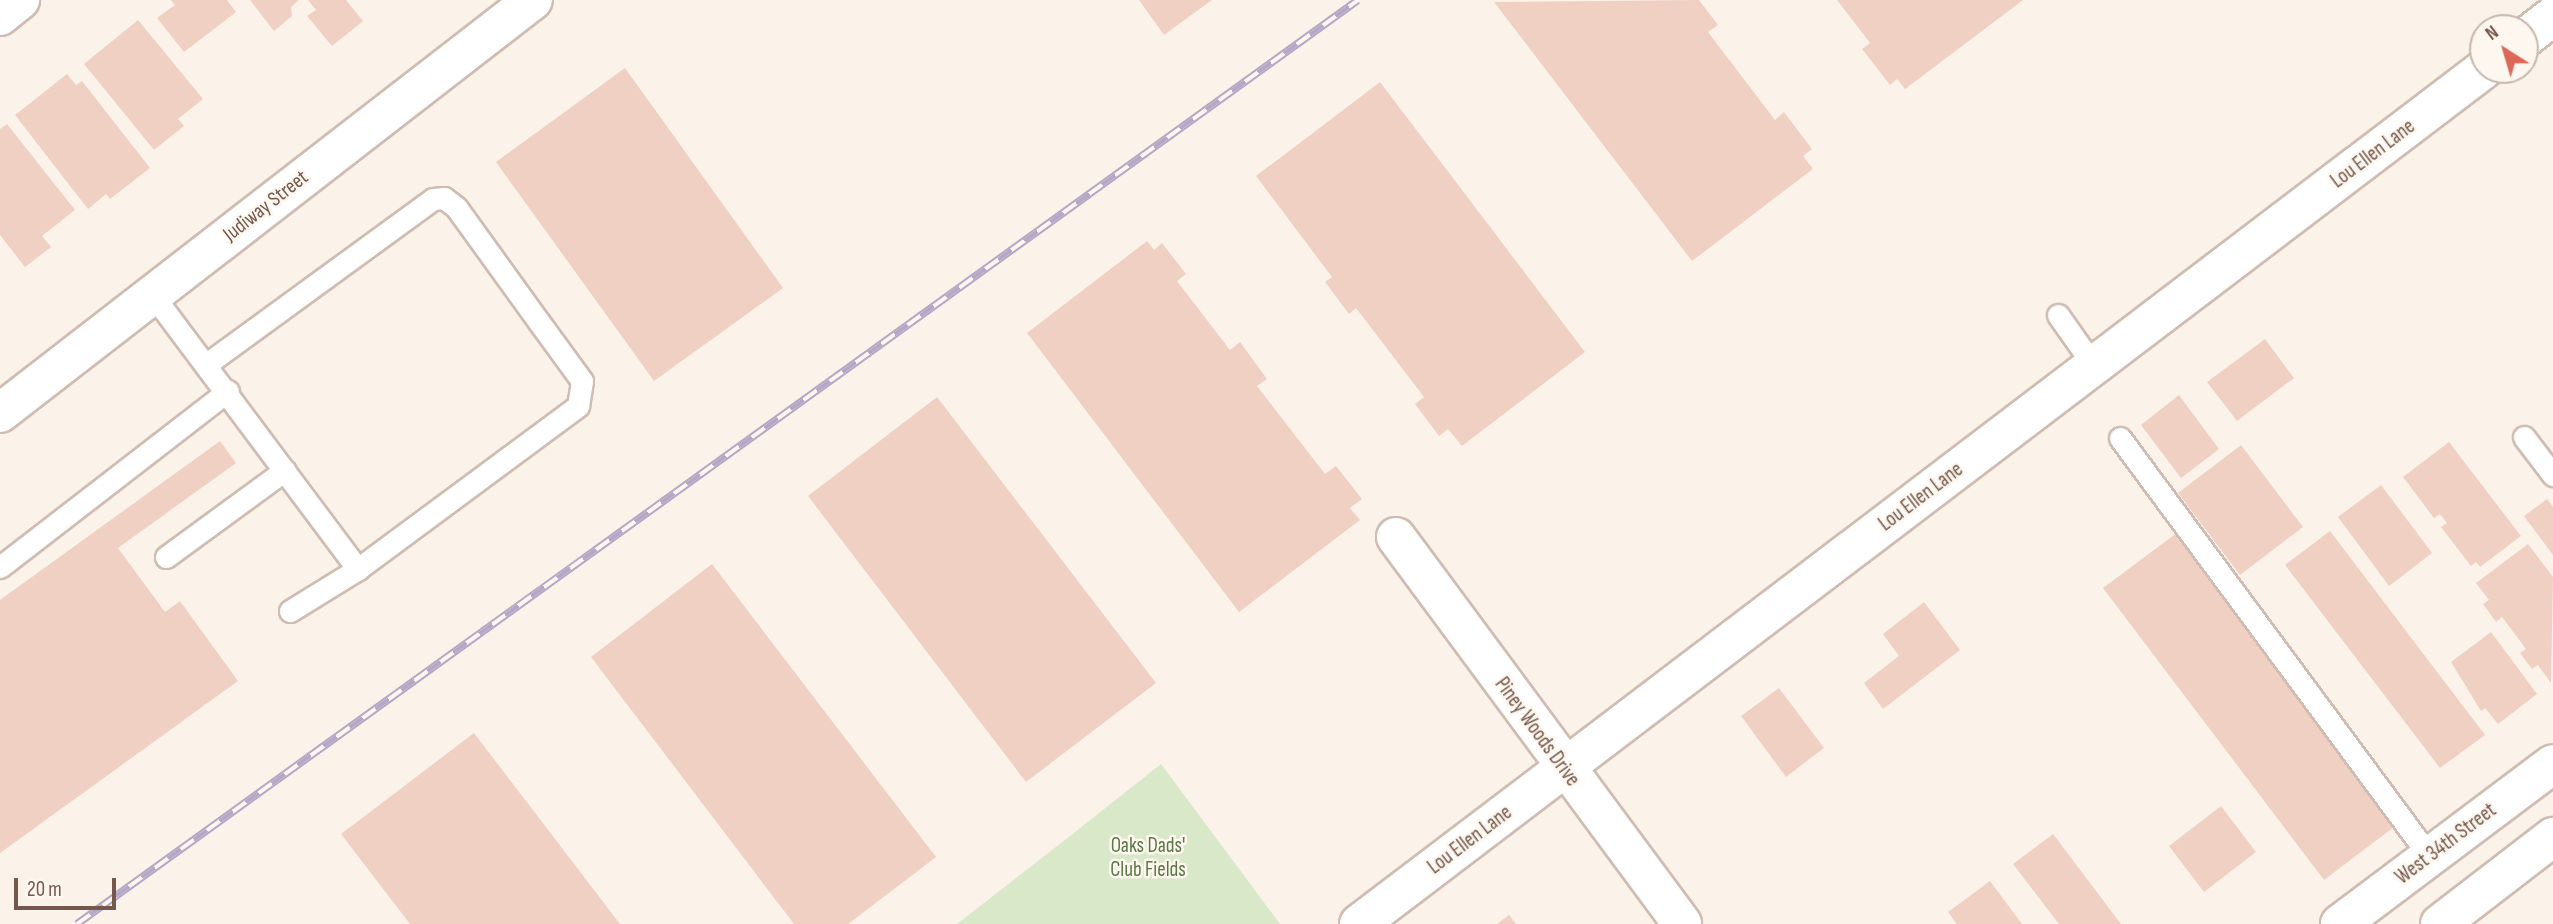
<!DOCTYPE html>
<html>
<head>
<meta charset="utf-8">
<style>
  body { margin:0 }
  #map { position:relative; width:2553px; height:924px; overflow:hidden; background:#fbf3e9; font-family:"Sofia Sans Condensed",sans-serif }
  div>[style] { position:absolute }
  .green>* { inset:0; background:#d8e8c8 }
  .building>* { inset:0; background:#efd0c3 }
  .roads { filter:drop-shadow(2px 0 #cfbcb2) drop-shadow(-2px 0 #cfbcb2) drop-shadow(0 2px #cfbcb2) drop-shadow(0 -2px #cfbcb2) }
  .service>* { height:21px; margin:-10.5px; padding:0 10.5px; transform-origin:10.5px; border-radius:10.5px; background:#fff }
  .minor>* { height:38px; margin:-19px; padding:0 19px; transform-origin:19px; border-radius:19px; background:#fff }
  .secondary>* { height:38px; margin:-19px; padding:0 19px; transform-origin:19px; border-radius:19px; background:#fff }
  .rail>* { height:8px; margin-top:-4px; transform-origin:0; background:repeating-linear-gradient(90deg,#fef7ef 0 16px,#b5a7c5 0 32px); box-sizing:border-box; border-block:2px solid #b5a7c5 }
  span { translate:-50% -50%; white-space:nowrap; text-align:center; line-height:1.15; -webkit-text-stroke:5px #fef7ef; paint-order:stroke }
  .street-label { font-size:21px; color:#74584e }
  .park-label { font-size:21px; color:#5a7847 }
  .north { position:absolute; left:2469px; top:14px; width:70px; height:70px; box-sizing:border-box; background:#fef7ef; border:2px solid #c7b7af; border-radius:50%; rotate:323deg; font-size:19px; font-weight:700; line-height:28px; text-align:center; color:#74584e }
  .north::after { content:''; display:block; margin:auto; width:24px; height:32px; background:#dc6958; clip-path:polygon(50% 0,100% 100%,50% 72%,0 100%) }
  .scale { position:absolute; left:14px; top:878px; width:102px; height:32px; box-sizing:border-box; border:4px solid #74584e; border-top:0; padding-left:9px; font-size:21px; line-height:24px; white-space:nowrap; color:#74584e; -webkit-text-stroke:5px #fef7ef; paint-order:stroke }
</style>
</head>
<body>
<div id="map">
  <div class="green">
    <i style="clip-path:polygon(1161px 764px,1280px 924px,957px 924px,1070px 836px)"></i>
  </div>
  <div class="building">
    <i style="clip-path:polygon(171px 0,227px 0,236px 12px,184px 52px,157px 18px,175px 5px)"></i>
    <i style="clip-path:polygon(250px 0,299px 0,291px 7px,292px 16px,274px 31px)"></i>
    <i style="clip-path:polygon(308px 0,346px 0,363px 21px,332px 46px,307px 16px,316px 10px)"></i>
    <i style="clip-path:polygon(1139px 0,1212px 0,1164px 35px)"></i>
    <i style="clip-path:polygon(1699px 0,1718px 25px,1708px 32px,1775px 120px,1784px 112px,1812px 149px,1803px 156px,1813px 169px,1692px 261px,1494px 2px)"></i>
    <i style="clip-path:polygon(1837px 0,2023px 0,1905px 89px,1897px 79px,1890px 85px,1862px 49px,1870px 43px)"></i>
    <i style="clip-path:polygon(138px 20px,203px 99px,178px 119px,184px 126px,154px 150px,84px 64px)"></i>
    <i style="clip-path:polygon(625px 68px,783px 288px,654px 381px,496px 162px)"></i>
    <i style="clip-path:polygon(67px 74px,76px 85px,82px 81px,150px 168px,110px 199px,106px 194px,88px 209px,15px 115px)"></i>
    <i style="clip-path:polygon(1380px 82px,1585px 352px,1462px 446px,1448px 429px,1439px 436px,1415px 404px,1424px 397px,1356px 308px,1349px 314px,1325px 282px,1332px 277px,1256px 176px)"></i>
    <i style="clip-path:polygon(7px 124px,75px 210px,42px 236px,51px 247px,25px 267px,0 235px,0 129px)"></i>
    <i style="clip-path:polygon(1147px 241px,1154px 250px,1162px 243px,1186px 274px,1177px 281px,1230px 350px,1240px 342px,1267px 379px,1257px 386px,1325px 474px,1336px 466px,1362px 499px,1350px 508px,1360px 520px,1239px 612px,1027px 333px)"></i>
    <i style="clip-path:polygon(2265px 339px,2294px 378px,2237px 421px,2207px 382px)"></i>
    <i style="clip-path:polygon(2179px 395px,2219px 449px,2181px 478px,2141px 425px)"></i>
    <i style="clip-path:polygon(937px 397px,1156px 683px,1026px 782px,808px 496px)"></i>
    <i style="clip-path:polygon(220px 441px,236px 463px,118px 548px,165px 612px,180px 601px,238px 681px,0 853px,0 600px)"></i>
    <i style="clip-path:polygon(2449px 442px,2521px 536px,2480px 567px,2476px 562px,2471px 566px,2441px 527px,2447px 523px,2440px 514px,2434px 518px,2403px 477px)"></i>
    <i style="clip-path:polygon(2241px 445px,2303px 527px,2240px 575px,2178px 493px)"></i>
    <i style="clip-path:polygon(2381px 485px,2432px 553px,2389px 586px,2338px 517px)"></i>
    <i style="clip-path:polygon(2547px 499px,2553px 507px,2553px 555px,2524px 516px)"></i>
    <i style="clip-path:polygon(2330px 531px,2485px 735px,2440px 768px,2285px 565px)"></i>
    <i style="clip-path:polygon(2178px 532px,2398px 824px,2324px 880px,2103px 588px)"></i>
    <i style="clip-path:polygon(2528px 544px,2553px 577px,2551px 683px,2538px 665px,2532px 669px,2520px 653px,2526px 649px,2502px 617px,2496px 622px,2483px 604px,2489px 600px,2476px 583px)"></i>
    <i style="clip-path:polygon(712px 564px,936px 857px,848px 924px,794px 924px,591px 657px)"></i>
    <i style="clip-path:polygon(1924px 602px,1960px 650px,1883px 709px,1864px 683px,1899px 656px,1883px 634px)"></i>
    <i style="clip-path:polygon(2491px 632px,2537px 694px,2498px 724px,2485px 708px,2481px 711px,2451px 662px)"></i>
    <i style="clip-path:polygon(1779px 688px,1824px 748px,1786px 777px,1741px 716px)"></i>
    <i style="clip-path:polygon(474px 733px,620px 924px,410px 924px,341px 834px)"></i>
    <i style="clip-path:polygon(2221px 806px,2256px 852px,2204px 892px,2169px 846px)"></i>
    <i style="clip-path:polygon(2053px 834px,2121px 924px,2059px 924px,2013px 864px)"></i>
    <i style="clip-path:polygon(1990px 881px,2022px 924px,1957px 924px,1948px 912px)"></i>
    <i style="clip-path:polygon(1509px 915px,1516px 924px,1497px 924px)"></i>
  </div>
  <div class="roads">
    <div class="service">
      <i style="left:152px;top:294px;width:344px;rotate:53.2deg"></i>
      <i style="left:358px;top:569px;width:80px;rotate:148.3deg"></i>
      <i style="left:2058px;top:315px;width:62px;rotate:54.8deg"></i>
      <i style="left:208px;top:363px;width:278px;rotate:-36.1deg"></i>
      <i style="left:433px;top:199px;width:11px;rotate:-5deg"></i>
      <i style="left:444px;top:198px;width:15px;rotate:37deg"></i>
      <i style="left:456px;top:207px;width:142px;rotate:54.2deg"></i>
      <i style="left:539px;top:322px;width:73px;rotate:53.9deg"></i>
      <i style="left:582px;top:381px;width:25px;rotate:99deg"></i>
      <i style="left:578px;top:406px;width:274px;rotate:143.5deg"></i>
      <i style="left:2524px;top:437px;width:48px;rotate:52.7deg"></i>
      <i style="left:2120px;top:438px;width:521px;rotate:53.5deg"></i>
      <i style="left:166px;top:557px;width:147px;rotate:-36.2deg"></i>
      <i style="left:0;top:567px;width:288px;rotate:-37.7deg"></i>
    </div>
    <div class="minor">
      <i style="left:0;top:16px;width:26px;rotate:-39deg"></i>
      <i style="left:2525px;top:38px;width:36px;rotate:-38deg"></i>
      <i style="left:0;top:413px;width:674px;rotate:-37.77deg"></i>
      <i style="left:1396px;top:537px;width:481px;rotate:53.5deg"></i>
      <i style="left:1359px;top:924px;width:1412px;rotate:-37.23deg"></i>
    </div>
    <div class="secondary">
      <i style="left:2340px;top:924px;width:266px;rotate:-36.9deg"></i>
      <i style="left:2440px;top:924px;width:143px;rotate:-37.6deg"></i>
    </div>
  </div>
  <div class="rail">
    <i style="left:77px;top:924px;width:1579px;rotate:-35.8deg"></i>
  </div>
  <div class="street-label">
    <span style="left:2373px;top:154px;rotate:-37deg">Lou Ellen Lane</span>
    <span style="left:266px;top:206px;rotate:-38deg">Judiway Street</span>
    <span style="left:1921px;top:497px;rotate:-37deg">Lou Ellen Lane</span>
    <span style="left:1537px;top:732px;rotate:54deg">Piney Woods Drive</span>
    <span style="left:1470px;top:840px;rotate:-37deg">Lou Ellen Lane</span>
    <span style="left:2446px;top:844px;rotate:-37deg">West 34th Street</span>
  </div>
  <div class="park-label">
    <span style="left:1148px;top:858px">Oaks Dads'<br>Club Fields</span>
  </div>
  <div class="north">N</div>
  <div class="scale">20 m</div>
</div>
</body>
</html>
